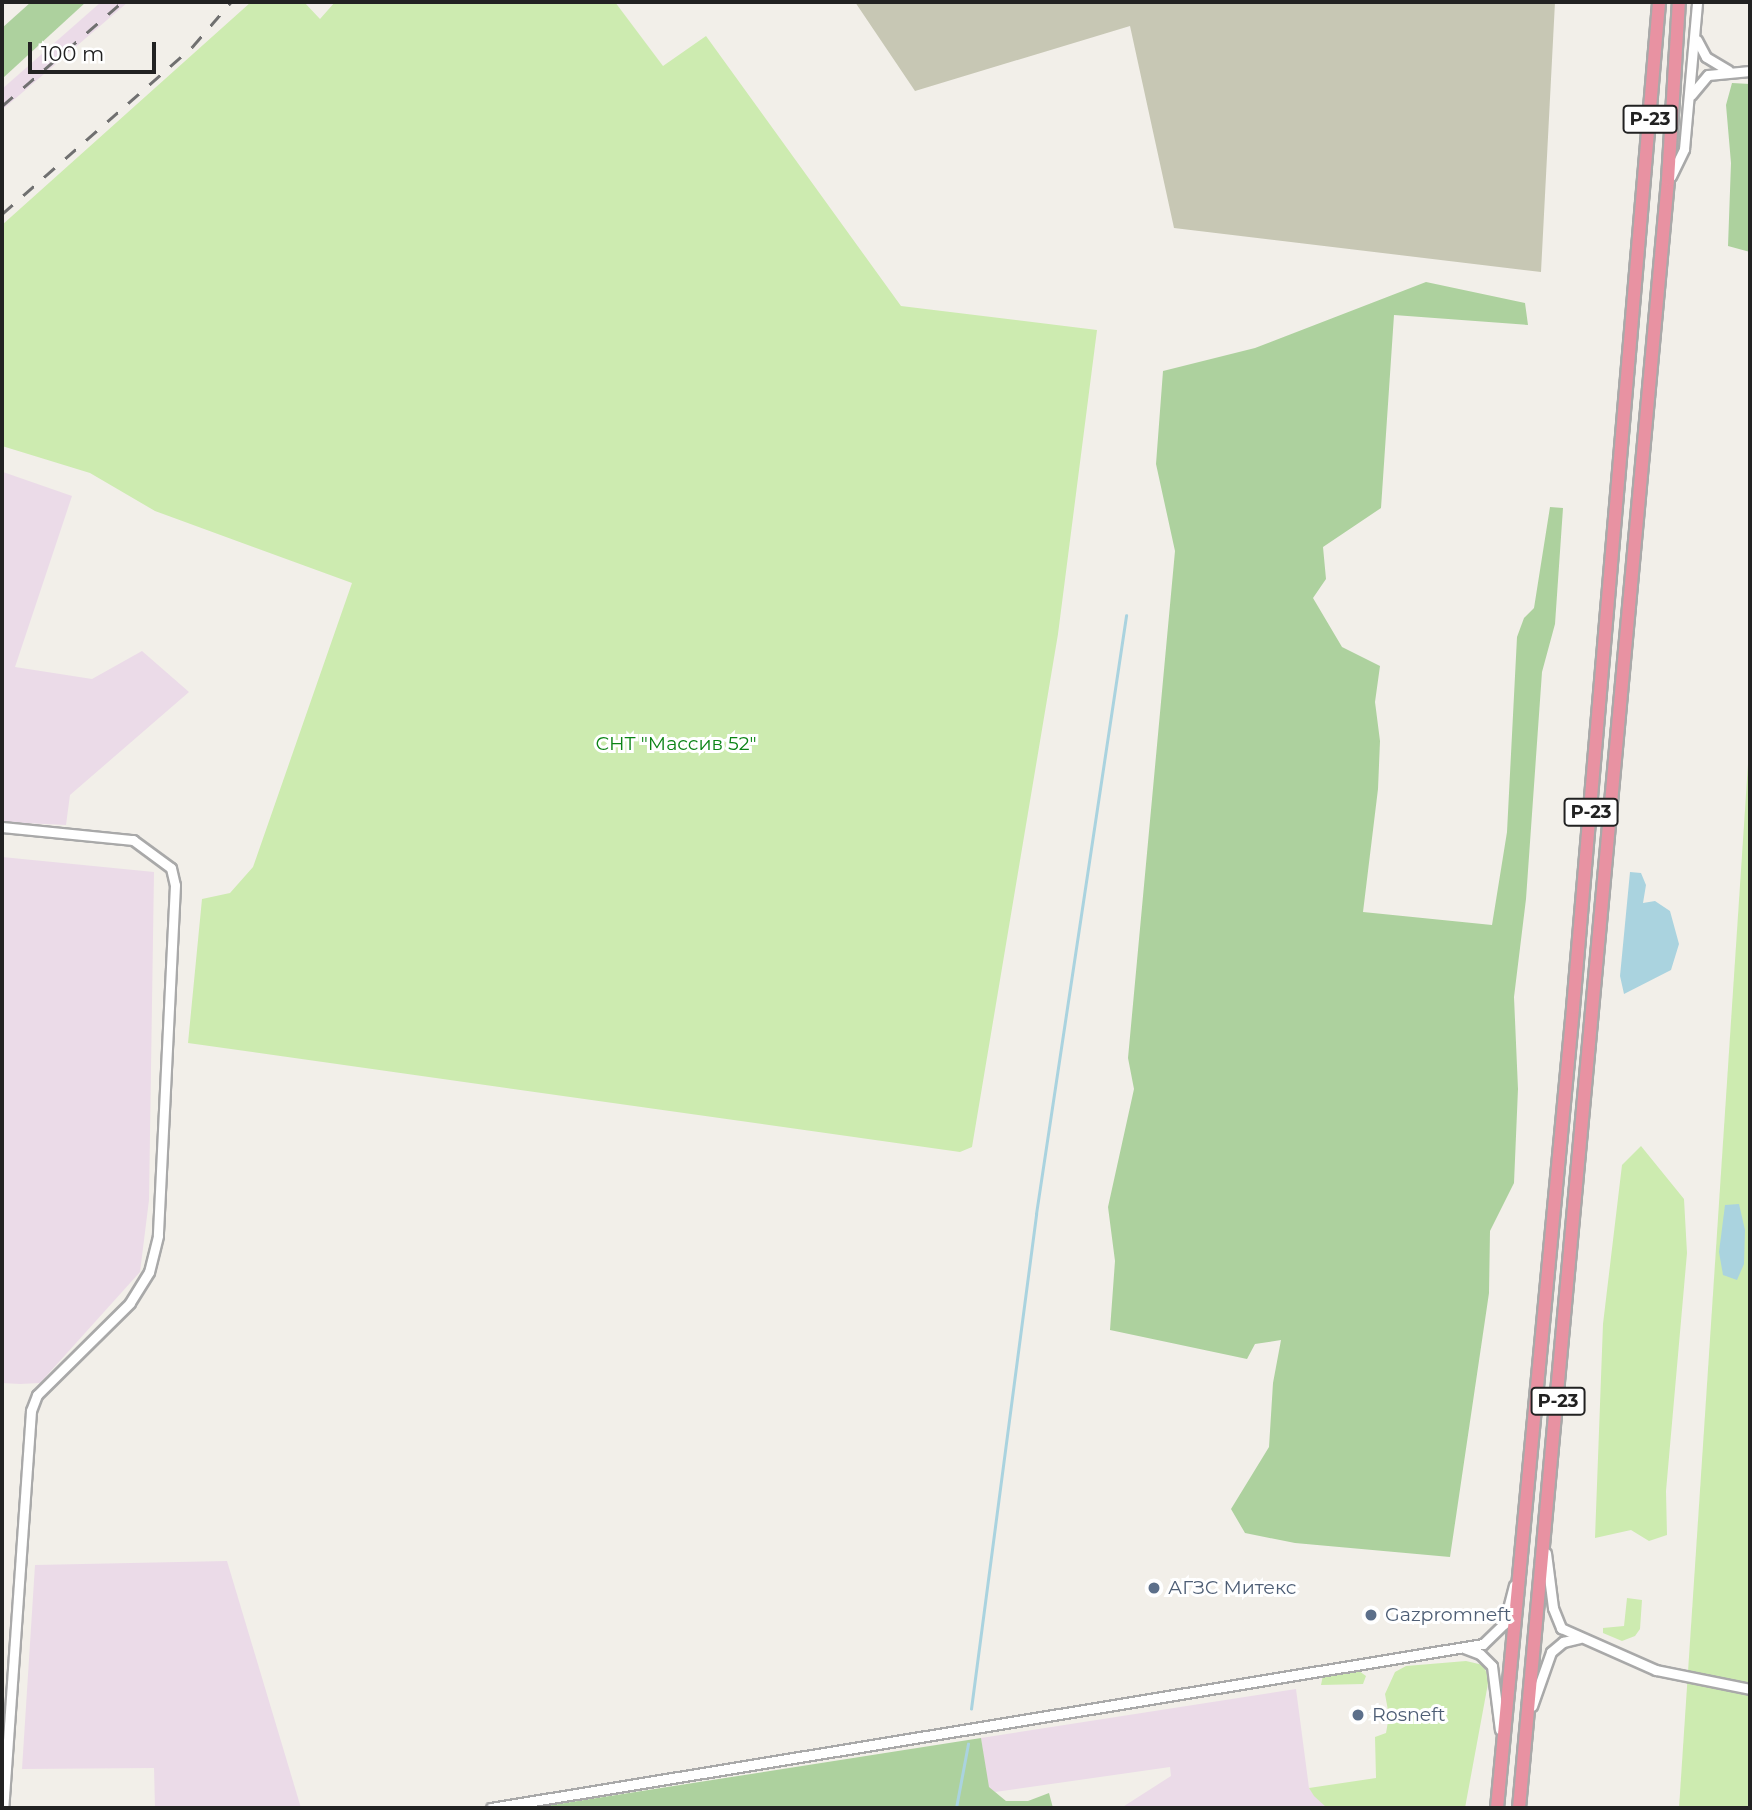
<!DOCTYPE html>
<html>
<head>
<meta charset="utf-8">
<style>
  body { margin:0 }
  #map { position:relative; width:1752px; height:1810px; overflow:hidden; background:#f2efe9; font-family:Montserrat,sans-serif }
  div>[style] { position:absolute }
  .industrial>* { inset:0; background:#ebdbe8 }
  .construction>* { inset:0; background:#c7c7b4 }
  .grass>* { inset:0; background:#cdebb0 }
  .forest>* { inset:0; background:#add19e }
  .water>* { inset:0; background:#aad3df }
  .stream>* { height:2.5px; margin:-1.25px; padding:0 1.25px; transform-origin:1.25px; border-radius:1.25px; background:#aad3df }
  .roads { filter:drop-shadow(2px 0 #a9a9a9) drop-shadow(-2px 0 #a9a9a9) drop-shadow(0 2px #a9a9a9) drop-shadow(0 -2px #a9a9a9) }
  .minor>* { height:9px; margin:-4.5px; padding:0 4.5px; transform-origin:4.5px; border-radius:4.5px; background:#fff }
  .highway>* { height:12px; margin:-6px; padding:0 6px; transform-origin:6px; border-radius:6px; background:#e892a2 }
  .rail>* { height:2.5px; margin-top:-1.25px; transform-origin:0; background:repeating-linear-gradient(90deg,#707070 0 14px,transparent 0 28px) }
  .dots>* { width:19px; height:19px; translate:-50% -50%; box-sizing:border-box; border:4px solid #fff; border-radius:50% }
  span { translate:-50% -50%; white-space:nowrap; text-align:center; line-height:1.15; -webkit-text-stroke:6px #fff; paint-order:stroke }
  .shield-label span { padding:2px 5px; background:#fff; border:2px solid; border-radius:5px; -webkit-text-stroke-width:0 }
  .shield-label { font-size:18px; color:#222; font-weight:700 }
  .park-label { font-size:19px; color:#0c8416 }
  .service-label { font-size:19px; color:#4e5e75 }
  .left { translate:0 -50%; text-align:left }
  .frame { position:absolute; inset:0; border:4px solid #222; pointer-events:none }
  .scale { position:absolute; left:28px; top:42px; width:128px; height:32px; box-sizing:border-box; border:4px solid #222; border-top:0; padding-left:9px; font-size:21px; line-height:24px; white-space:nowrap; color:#222; -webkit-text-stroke:5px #fff; paint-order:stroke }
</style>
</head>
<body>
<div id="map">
  <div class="industrial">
    <i style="clip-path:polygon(101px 2px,128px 2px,2px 110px,2px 89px)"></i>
    <i style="clip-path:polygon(3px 472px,72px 496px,15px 667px,92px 679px,142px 651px,189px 692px,70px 795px,66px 825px,2px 822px)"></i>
    <i style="clip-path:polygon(2px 857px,154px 872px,149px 1200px,140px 1272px,40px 1383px,20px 1384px,2px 1383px)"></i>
    <i style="clip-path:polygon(227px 1561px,301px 1808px,155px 1808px,154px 1768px,22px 1769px,35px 1565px)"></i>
    <i style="clip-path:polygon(1296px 1689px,1309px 1788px,1327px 1808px,1121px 1808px,1171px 1776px,1170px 1767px,995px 1792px,988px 1787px,981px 1738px)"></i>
  </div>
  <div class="construction">
    <i style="clip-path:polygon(855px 2px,1555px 2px,1541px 272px,1174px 228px,1130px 26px,915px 91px)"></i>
  </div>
  <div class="grass">
    <i style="clip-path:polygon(251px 2px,304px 2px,320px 19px,335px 2px,615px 2px,663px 66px,706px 36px,901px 306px,1097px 330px,1058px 634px,972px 1147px,960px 1152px,188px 1043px,202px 899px,230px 893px,253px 867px,352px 583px,155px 511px,90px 473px,2px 446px,2px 225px)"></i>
    <i style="clip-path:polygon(1750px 734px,1750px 1808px,1679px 1808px)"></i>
    <i style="clip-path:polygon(1641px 1146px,1684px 1199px,1687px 1253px,1666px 1491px,1667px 1535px,1649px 1541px,1631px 1530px,1595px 1538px,1603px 1324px,1622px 1165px)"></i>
    <i style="clip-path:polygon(1627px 1598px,1642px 1600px,1640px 1629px,1635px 1636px,1622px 1641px,1603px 1633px,1603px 1628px,1624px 1626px)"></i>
    <i style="clip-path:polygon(1466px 1661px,1483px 1665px,1489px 1678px,1465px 1808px,1327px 1808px,1314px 1796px,1309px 1788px,1376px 1778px,1375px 1737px,1386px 1733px,1389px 1716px,1385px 1694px,1395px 1672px,1406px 1666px)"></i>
    <i style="clip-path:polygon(1359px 1671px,1366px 1676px,1363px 1684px,1321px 1685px,1323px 1675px)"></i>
  </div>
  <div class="forest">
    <i style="clip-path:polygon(31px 2px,86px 2px,3px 78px,2px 28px)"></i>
    <i style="clip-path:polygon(1732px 83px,1750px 84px,1750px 252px,1728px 246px,1731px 163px,1726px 105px)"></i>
    <i style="clip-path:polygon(1426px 282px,1525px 303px,1528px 325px,1394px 315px,1381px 508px,1323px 547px,1326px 579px,1313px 598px,1342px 647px,1380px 666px,1375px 702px,1380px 741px,1378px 789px,1363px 912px,1492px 925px,1507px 832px,1517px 637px,1524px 618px,1534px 608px,1550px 507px,1563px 508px,1555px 624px,1542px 672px,1526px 899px,1514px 997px,1518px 1089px,1514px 1183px,1490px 1231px,1489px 1293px,1450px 1557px,1295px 1543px,1245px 1533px,1231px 1509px,1269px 1447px,1273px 1383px,1281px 1340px,1255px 1344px,1247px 1359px,1110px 1330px,1115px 1261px,1108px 1207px,1134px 1089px,1128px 1058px,1175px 551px,1156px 464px,1163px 371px,1255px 348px)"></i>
    <i style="clip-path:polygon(981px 1738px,989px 1787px,1006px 1801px,1028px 1801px,1049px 1793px,1053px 1808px,533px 1808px)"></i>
  </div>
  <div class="water">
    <i style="clip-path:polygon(1630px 872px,1641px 873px,1646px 885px,1643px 903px,1655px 901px,1670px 911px,1679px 944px,1671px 970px,1624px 994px,1620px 976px)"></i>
    <i style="clip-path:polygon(1739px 1204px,1745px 1230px,1744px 1264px,1737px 1280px,1723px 1275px,1719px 1252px,1725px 1205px)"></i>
  </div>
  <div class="stream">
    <i style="left:971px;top:1709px;width:499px;rotate:-82.5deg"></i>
    <i style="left:1036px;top:1214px;width:605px;rotate:-81.44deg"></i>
    <i style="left:956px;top:1808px;width:65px;rotate:-79.4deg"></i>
  </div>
  <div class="roads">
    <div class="minor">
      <i style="left:1697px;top:40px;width:19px;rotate:62deg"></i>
      <i style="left:1706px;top:57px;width:26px;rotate:31deg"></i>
      <i style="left:1691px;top:95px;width:26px;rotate:-50deg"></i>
      <i style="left:1708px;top:75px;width:42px;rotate:-5.4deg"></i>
      <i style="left:1671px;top:176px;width:30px;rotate:-64deg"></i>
      <i style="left:1684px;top:149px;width:148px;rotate:-84.9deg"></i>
      <i style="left:2px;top:827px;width:132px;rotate:5.7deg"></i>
      <i style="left:133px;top:840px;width:47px;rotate:36.4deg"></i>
      <i style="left:171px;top:868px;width:17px;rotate:77deg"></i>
      <i style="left:175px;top:885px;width:351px;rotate:92.8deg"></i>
      <i style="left:158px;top:1236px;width:37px;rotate:104deg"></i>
      <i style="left:149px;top:1272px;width:36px;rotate:122deg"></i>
      <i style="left:130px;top:1303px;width:131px;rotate:135.3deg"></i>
      <i style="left:37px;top:1395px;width:17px;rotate:111deg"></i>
      <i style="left:31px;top:1411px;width:398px;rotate:94deg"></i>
      <i style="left:1546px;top:1553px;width:55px;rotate:82.7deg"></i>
      <i style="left:1553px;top:1608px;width:22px;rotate:68deg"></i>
      <i style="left:1561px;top:1628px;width:104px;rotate:23.9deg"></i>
      <i style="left:1656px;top:1670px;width:96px;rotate:11.4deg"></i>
      <i style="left:1464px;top:1648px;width:17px;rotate:21deg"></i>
      <i style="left:1480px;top:1654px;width:17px;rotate:45deg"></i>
      <i style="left:1492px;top:1666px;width:64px;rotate:82.9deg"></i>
      <i style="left:1532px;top:1706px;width:57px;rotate:-70.6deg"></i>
      <i style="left:1551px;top:1652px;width:16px;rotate:-40deg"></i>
      <i style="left:1563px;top:1642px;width:17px;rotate:-13deg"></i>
      <i style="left:491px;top:1808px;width:1005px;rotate:-9.39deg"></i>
      <i style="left:1483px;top:1644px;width:29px;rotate:-44deg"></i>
      <i style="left:1504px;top:1624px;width:40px;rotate:-75.6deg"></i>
    </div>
    <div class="highway">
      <i style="left:1497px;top:1808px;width:804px;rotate:-84.57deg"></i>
      <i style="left:1573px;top:1008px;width:1010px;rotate:-85.11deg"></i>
      <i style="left:1519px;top:1808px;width:1635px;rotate:-84.77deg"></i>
      <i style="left:1668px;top:180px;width:178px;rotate:-86.5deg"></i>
    </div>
  </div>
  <div class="rail">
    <i style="left:2px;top:106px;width:159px;rotate:-40.9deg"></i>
    <i style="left:2px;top:214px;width:253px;rotate:-41.3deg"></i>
    <i style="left:192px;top:47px;width:60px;rotate:-49.1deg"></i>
  </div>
  <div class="dots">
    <i style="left:1154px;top:1588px;background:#5c6f8a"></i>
    <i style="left:1371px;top:1615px;background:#5c6f8a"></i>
    <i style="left:1358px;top:1715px;background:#5c6f8a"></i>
  </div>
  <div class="shield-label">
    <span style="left:1650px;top:119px">Р-23</span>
    <span style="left:1591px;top:812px">Р-23</span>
    <span style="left:1558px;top:1401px">Р-23</span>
  </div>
  <div class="park-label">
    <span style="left:676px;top:744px">СНТ "Массив 52"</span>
  </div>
  <div class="service-label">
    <span class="left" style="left:1168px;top:1588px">АГЗС Митекс</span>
    <span class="left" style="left:1385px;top:1615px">Gazpromneft</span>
    <span class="left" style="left:1372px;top:1715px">Rosneft</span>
  </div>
  <div class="frame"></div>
  <div class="scale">100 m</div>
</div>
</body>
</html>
